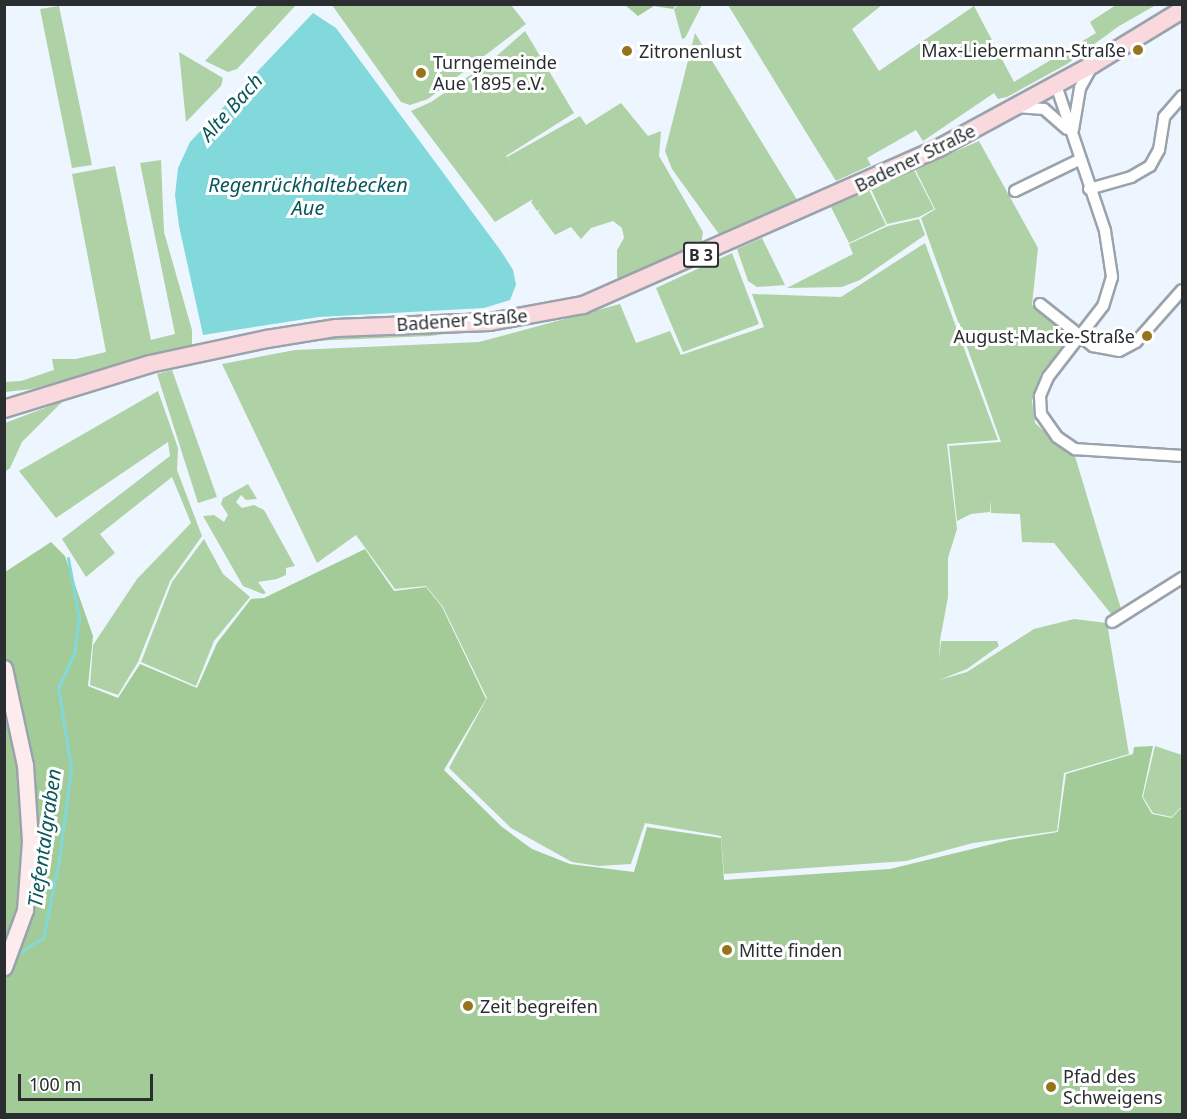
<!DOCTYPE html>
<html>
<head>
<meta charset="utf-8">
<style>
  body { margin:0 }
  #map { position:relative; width:1187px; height:1119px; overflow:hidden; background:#edf6fe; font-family:"Noto Sans",sans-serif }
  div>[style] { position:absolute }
  .green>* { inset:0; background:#aed1a6 }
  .forest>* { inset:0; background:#a2cb97 }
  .water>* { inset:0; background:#82d9dc }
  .stream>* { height:3px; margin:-1.5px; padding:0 1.5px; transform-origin:1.5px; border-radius:1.5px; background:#82d9dc }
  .roads { filter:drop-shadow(2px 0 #9aa3ab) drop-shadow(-2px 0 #9aa3ab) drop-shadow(0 2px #9aa3ab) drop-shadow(0 -2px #9aa3ab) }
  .street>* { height:10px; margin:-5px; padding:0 5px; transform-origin:5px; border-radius:5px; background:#fff }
  .secondary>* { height:15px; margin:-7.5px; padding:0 7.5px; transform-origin:7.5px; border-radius:7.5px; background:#fcecee }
  .primary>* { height:16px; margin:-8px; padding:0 8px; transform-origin:8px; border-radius:8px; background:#f9d9dd }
  .dots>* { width:16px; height:16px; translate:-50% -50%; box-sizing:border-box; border:3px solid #fff; border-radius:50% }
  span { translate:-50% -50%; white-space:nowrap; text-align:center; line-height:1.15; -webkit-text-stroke:6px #fff; paint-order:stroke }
  .shield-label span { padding:2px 4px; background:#fff; border:2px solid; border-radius:4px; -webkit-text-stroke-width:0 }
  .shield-label { font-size:16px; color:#2a2e31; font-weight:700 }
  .poi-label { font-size:18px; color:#2a2e31 }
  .right { translate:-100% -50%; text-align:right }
  .left { translate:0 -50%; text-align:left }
  .street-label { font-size:18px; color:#2a2e31 }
  .water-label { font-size:20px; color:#09585b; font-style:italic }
  .frame { position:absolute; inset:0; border:6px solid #2a2e31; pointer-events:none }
  .scale { position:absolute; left:18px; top:1074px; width:135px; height:27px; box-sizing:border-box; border:3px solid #2a2e31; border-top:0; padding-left:8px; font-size:18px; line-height:21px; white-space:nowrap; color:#2a2e31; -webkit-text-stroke:4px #fff; paint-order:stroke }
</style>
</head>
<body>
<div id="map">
  <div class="green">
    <i style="clip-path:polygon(258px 5px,296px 5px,237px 69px,228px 72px,205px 61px)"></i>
    <i style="clip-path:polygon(332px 5px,511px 5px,526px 24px,428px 99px,410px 105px,401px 102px)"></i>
    <i style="clip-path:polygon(678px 5px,702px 5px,685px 38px,682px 39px,674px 9px)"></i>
    <i style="clip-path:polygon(728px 5px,882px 5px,852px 29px,879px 71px,974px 6px,1014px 82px,1096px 33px,1090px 22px,1116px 5px,1156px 5px,1119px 26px,1067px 64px,1007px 97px,998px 99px,994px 93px,923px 141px,916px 130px,867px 158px,871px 165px,836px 181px)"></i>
    <i style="clip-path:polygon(59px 6px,92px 165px,72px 168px,40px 9px)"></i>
    <i style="clip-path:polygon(525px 31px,574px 113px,506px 156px,526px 184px,507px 157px,580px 116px,586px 125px,621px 103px,648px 136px,661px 131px,659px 156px,703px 232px,701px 245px,621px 280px,617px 277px,617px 250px,624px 238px,622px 228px,613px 221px,591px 228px,581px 239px,571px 227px,555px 235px,538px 212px,541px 209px,537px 211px,531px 202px,533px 199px,495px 222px,411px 111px,431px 102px,491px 61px)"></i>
    <i style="clip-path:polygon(695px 33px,799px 203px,721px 237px,672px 169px,665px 151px)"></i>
    <i style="clip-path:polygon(179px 52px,223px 78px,221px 86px,186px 122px)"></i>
    <i style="clip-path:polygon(979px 141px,1038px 248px,1032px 305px,1066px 329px,1067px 341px,1041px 373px,1032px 401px,1035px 423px,1059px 445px,1074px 453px,1121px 609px,1112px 615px,1054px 543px,1022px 542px,1020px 514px,991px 513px,990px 499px,990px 512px,971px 514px,957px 521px,949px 446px,1001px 442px,921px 218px,939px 207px,935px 209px,915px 169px)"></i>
    <i style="clip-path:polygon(161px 160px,164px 232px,192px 330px,192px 346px,32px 389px,5px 392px,4px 382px,21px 381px,54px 370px,52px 359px,76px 359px,106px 352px,72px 174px,115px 166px,151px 340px,175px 334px,140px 163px)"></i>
    <i style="clip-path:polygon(914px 170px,934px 209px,919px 217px,887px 224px,871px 189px)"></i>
    <i style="clip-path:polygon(869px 190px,886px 225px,849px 243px,831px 207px)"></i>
    <i style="clip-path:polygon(919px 219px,925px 235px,860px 280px,842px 287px,787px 288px,853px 254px,849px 244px,888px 226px)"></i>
    <i style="clip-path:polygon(762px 238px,785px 285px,757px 287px,748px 281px,737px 249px)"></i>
    <i style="clip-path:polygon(925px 243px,998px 440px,947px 444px,957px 529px,948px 558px,948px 597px,940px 640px,939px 660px,941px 641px,997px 641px,999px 646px,967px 669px,939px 680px,967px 672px,1034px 629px,1074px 619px,1107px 623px,1129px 754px,1064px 773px,1057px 831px,973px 843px,906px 861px,724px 874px,721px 836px,645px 823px,631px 864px,599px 866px,572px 862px,511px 828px,449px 768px,487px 698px,443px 607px,426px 586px,395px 589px,356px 535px,317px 563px,222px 364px,295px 350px,479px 342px,620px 304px,636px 343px,670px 331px,681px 355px,764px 327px,752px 294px,841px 297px)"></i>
    <i style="clip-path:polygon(732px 253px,759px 324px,683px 352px,656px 288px)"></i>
    <i style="clip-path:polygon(475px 330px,430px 336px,288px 342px,333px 334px)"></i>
    <i style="clip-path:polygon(172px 370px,217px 497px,198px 503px,157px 374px)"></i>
    <i style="clip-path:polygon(158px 391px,178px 448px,177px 470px,202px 536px,170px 581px,138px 662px,118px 695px,90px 685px,93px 645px,137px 579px,191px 523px,172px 477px,100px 534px,115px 553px,86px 577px,62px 539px,170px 456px,168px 442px,56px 518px,19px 471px)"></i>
    <i style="clip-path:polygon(63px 401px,22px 442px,10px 468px,5px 472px,5px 423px)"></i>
    <i style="clip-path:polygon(248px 484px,257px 499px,246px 500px,241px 495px,236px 502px,242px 508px,254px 505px,264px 510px,295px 566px,286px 568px,286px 575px,277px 579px,258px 582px,266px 593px,263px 594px,243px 586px,203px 516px,214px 515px,224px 522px,228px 515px,221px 504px,223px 498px)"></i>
    <i style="clip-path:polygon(204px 539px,223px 574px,250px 597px,214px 641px,196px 686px,141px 662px,172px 582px)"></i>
    <i style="clip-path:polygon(1155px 746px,1182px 755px,1182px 806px,1172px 817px,1153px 813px,1143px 797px)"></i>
  </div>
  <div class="forest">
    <i style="clip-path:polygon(625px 5px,676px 5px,673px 9px,654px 6px,638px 16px)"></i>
    <i style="clip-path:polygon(51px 542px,65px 556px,93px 636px,88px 686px,118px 698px,140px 664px,197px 688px,217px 643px,251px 599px,264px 598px,365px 549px,394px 591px,426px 587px,442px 607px,486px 699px,444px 770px,502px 827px,532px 849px,570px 864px,634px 872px,647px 827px,721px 838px,724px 880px,890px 869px,1009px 840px,1058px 832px,1066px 774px,1133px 754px,1134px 747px,1153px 746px,1142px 797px,1152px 814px,1172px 818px,1182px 807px,1182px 1114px,5px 1114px,5px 572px)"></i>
  </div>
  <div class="water">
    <i style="clip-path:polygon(313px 13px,336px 28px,501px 251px,513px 270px,516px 285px,510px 300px,484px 308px,319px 317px,203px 335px,179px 226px,175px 195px,178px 168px,190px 142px)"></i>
  </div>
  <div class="stream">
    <i style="left:12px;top:957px;width:36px;rotate:-32deg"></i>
    <i style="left:43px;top:938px;width:80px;rotate:-78.4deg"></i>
    <i style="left:59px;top:860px;width:94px;rotate:-82.6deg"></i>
    <i style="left:71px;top:767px;width:80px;rotate:-99.3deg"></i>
    <i style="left:58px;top:688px;width:38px;rotate:-65deg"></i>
    <i style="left:74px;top:654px;width:36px;rotate:-82deg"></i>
    <i style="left:79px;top:618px;width:61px;rotate:-100.4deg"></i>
  </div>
  <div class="roads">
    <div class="street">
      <i style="left:1056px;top:85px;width:154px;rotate:71.4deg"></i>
      <i style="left:1105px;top:231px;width:47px;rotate:81.3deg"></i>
      <i style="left:1112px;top:277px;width:30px;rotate:107deg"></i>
      <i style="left:1103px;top:306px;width:90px;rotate:127.8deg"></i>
      <i style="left:1048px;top:377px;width:21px;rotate:113deg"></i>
      <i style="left:1040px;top:396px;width:18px;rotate:87deg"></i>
      <i style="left:1041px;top:414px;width:28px;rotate:55deg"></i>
      <i style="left:1057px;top:437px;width:22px;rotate:34deg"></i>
      <i style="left:1075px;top:449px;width:107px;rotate:3.7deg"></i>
      <i style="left:1016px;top:107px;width:28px;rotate:4deg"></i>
      <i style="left:1044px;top:109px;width:30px;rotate:41deg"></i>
      <i style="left:1073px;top:130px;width:43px;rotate:-80.5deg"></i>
      <i style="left:1080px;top:88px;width:25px;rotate:-61deg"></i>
      <i style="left:1089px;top:189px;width:44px;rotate:-15.9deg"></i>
      <i style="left:1131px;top:177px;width:22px;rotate:-30deg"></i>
      <i style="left:1150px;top:166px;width:18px;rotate:-61deg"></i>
      <i style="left:1159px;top:150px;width:33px;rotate:-81deg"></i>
      <i style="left:1164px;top:117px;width:28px;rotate:-49deg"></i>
      <i style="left:1015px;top:191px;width:71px;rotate:-25.8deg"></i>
      <i style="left:1040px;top:304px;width:68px;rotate:38.4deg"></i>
      <i style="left:1093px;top:346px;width:26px;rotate:11deg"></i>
      <i style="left:1119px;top:351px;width:19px;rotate:-28deg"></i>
      <i style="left:1136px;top:342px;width:69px;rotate:-48.5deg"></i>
      <i style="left:1112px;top:622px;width:83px;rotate:-32.2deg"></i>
    </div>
    <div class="secondary">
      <i style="left:4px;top:668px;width:99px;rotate:77.8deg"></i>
      <i style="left:25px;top:765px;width:76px;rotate:86.2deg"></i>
      <i style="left:30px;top:841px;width:69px;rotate:94.1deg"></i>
      <i style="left:25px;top:910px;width:61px;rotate:110.2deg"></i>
    </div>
    <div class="primary">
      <i style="left:4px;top:409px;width:153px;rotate:-17.1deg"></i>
      <i style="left:150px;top:364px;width:120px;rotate:-12.1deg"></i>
      <i style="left:267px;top:339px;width:70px;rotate:-9.1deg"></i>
      <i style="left:336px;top:328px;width:154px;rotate:-2.2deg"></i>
      <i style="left:490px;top:322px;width:95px;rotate:-10.4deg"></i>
      <i style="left:583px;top:305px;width:389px;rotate:-23.8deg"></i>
      <i style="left:939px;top:148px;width:174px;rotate:-28.5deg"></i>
      <i style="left:1092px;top:65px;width:105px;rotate:-31.4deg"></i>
    </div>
  </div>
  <div class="dots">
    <i style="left:1138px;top:50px;background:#95741c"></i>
    <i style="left:627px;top:51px;background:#95741c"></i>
    <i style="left:421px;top:73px;background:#95741c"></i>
    <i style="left:1147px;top:336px;background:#95741c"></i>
    <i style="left:727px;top:950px;background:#95741c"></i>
    <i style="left:468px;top:1006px;background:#95741c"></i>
    <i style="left:1051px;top:1087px;background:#95741c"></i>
  </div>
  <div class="shield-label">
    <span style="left:701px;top:255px">B 3</span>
  </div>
  <div class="poi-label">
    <span class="right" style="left:1126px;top:50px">Max-Liebermann-Straße</span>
    <span class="left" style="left:639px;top:51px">Zitronenlust</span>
    <span class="left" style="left:433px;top:73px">Turngemeinde<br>Aue 1895 e.V.</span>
    <span class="right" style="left:1135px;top:336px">August-Macke-Straße</span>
    <span class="left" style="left:739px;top:950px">Mitte finden</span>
    <span class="left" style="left:480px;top:1006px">Zeit begreifen</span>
    <span class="left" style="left:1063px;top:1087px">Pfad des<br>Schweigens</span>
  </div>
  <div class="street-label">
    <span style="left:915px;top:158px;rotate:-26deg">Badener Straße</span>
    <span style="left:462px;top:320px;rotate:-4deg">Badener Straße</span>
  </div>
  <div class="water-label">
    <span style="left:231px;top:107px;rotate:-48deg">Alte Bach</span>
    <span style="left:308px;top:196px">Regenrückhaltebecken<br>Aue</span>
    <span style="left:44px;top:838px;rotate:-82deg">Tiefentalgraben</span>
  </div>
  <div class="frame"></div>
  <div class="scale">100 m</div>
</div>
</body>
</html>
